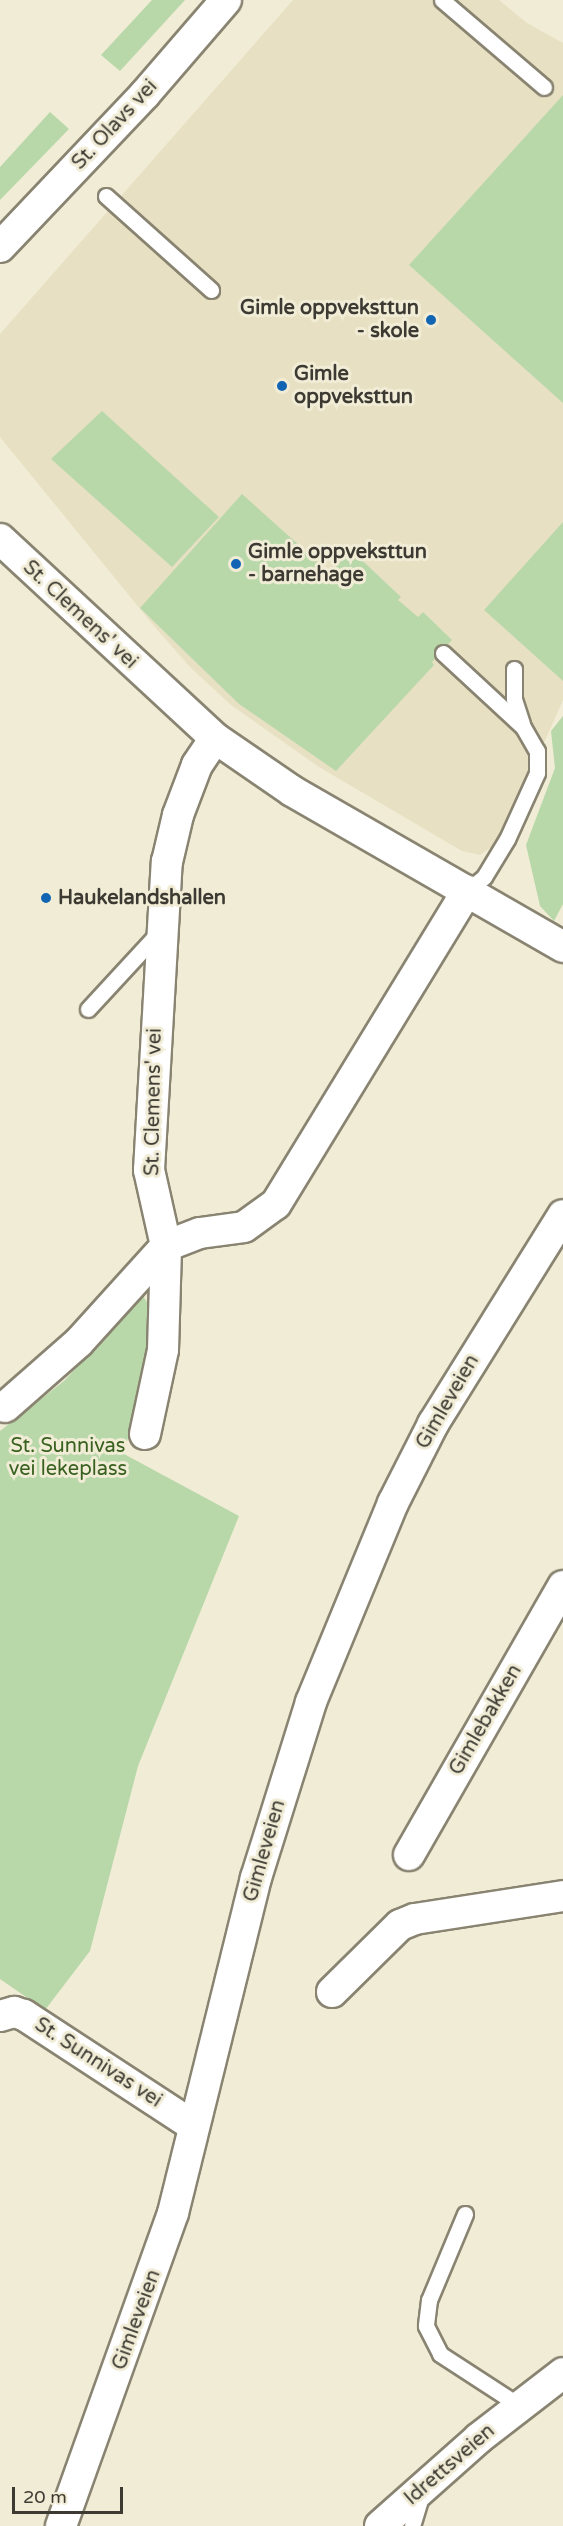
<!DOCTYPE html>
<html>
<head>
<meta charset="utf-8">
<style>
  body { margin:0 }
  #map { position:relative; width:563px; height:2526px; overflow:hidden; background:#f1ecd6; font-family:"Varela Round",sans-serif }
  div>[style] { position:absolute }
  .built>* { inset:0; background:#e8e0c3 }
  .green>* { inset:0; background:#b8d8aa }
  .roads { filter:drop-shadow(2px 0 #898471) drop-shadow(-2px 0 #898471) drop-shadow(0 2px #898471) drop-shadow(0 -2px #898471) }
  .lane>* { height:15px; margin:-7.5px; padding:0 7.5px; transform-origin:7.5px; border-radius:7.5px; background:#fff }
  .street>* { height:30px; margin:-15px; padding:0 15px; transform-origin:15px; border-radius:15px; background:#fff }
  .dots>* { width:16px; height:16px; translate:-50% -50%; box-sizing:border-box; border:3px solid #f1ecd6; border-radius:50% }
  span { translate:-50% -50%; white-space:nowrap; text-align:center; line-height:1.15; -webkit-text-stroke:6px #f1ecd6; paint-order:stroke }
  .street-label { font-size:20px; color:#3c3a32 }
  .poi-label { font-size:20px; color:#3c3a32; font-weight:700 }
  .right { translate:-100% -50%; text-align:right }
  .left { translate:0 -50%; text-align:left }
  .park-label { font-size:20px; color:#386120 }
  .scale { position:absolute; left:12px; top:2487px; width:111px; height:27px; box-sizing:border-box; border:3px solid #3c3a32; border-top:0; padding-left:8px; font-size:18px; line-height:21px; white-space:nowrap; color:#3c3a32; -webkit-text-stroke:4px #f1ecd6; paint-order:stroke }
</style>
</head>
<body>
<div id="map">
  <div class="built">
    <i style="clip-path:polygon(293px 0,499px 0,527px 23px,563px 43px,563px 700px,501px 840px,480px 855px,462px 851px,319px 767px,231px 705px,190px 667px,154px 626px,0 437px,0 334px)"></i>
  </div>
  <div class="green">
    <i style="clip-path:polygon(152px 0,185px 0,120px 71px,101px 55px)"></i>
    <i style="clip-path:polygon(563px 95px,563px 403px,409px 265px)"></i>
    <i style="clip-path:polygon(50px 112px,69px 129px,0 200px,0 167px)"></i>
    <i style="clip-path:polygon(102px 411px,219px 517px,172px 567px,51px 459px)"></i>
    <i style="clip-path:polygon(242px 494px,330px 573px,351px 550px,401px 597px,398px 600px,418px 617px,423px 612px,452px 640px,432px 662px,434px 665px,336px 771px,239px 704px,140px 608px)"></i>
    <i style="clip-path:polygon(563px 522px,563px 681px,484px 610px)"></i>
    <i style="clip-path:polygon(563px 716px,563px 904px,554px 921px,540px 906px,526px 845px,555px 768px,551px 731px)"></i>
    <i style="clip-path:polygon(143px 1296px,157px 1317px,124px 1454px,239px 1516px,138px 1766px,90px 1951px,45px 2010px,0 1979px,0 1431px,64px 1381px)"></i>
  </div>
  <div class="roads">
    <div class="lane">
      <i style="left:442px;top:0;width:134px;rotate:40.5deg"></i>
      <i style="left:106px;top:196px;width:141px;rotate:41.8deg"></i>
      <i style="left:443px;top:653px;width:109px;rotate:42.8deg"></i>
      <i style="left:523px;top:727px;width:28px;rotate:60deg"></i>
      <i style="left:537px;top:751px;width:22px;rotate:90deg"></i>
      <i style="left:537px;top:773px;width:72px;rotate:114.4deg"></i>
      <i style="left:507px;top:839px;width:44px;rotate:121.2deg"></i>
      <i style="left:484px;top:877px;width:22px;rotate:141deg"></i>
      <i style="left:514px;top:669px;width:30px;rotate:90deg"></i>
      <i style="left:514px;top:699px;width:26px;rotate:72deg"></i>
      <i style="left:88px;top:1009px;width:106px;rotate:-47.3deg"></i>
      <i style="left:465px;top:2214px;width:93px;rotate:112.7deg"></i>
      <i style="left:429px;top:2300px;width:26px;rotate:97deg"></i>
      <i style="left:426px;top:2326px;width:31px;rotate:63deg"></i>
      <i style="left:440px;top:2354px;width:95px;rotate:33deg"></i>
      <i style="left:412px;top:2526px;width:31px;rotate:-73deg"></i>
    </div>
    <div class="street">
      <i style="left:0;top:247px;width:211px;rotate:-46.5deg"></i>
      <i style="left:145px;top:94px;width:124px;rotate:-49.2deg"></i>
      <i style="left:0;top:539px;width:293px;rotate:42.8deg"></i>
      <i style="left:215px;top:738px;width:93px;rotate:34.5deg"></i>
      <i style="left:292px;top:791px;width:313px;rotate:29.9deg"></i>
      <i style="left:5px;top:1407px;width:98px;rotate:-41.3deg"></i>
      <i style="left:79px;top:1342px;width:130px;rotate:-47.8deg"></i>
      <i style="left:166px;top:1246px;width:78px;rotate:-102.6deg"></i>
      <i style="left:149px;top:1170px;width:309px;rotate:-86.7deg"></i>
      <i style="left:167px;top:862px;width:48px;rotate:-76.8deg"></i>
      <i style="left:178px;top:815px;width:53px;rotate:-69.2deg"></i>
      <i style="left:197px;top:765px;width:32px;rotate:-56deg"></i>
      <i style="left:145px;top:1434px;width:86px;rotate:-77.9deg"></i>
      <i style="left:163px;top:1350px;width:104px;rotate:-88.3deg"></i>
      <i style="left:166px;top:1246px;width:36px;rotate:-21deg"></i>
      <i style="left:200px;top:1233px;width:44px;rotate:-7.8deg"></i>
      <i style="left:244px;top:1227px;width:39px;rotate:-36deg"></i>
      <i style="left:276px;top:1204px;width:367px;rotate:-58.6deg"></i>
      <i style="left:409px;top:1855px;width:310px;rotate:-60.2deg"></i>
      <i style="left:332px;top:1992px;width:95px;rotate:-44.6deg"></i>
      <i style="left:400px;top:1925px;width:16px;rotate:-22deg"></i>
      <i style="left:415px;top:1919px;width:150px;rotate:-8.8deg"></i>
      <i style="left:0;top:2016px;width:15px;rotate:-16deg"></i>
      <i style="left:14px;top:2012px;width:10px;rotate:17deg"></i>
      <i style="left:24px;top:2015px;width:201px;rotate:33.2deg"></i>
      <i style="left:61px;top:2526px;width:332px;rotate:-70.3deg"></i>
      <i style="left:173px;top:2213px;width:345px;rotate:-76.1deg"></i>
      <i style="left:256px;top:1878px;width:184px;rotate:-72.6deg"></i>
      <i style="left:311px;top:1702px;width:215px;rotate:-67.6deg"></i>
      <i style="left:393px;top:1503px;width:89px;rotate:-63.1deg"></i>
      <i style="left:433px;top:1424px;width:246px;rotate:-58.1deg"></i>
      <i style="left:380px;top:2526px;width:132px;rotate:-41.6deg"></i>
      <i style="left:479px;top:2438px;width:106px;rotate:-37.7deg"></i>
    </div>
  </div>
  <div class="dots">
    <i style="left:431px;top:320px;background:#1265b3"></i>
    <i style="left:282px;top:386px;background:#1265b3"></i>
    <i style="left:236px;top:564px;background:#1265b3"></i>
    <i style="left:46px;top:898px;background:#1265b3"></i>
  </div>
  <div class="street-label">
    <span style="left:115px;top:125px;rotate:-47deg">St. Olavs vei</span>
    <span style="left:80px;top:615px;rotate:43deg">St. Clemens' vei</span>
    <span style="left:154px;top:1102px;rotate:-89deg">St. Clemens' vei</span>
    <span style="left:448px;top:1402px;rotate:-60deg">Gimleveien</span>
    <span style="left:486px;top:1720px;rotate:-60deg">Gimlebakken</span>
    <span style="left:265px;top:1851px;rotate:-74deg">Gimleveien</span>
    <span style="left:98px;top:2063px;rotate:33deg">St. Sunnivas vei</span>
    <span style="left:137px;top:2320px;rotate:-70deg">Gimleveien</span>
    <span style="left:450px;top:2465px;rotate:-41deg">Idrettsveien</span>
  </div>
  <div class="poi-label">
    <span class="right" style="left:419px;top:320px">Gimle oppveksttun<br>- skole</span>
    <span class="left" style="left:294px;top:386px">Gimle<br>oppveksttun</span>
    <span class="left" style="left:248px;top:564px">Gimle oppveksttun<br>- barnehage</span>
    <span class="left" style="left:58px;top:898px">Haukelandshallen</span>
  </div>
  <div class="park-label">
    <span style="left:68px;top:1458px">St. Sunnivas<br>vei lekeplass</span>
  </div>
  <div class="scale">20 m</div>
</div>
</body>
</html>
